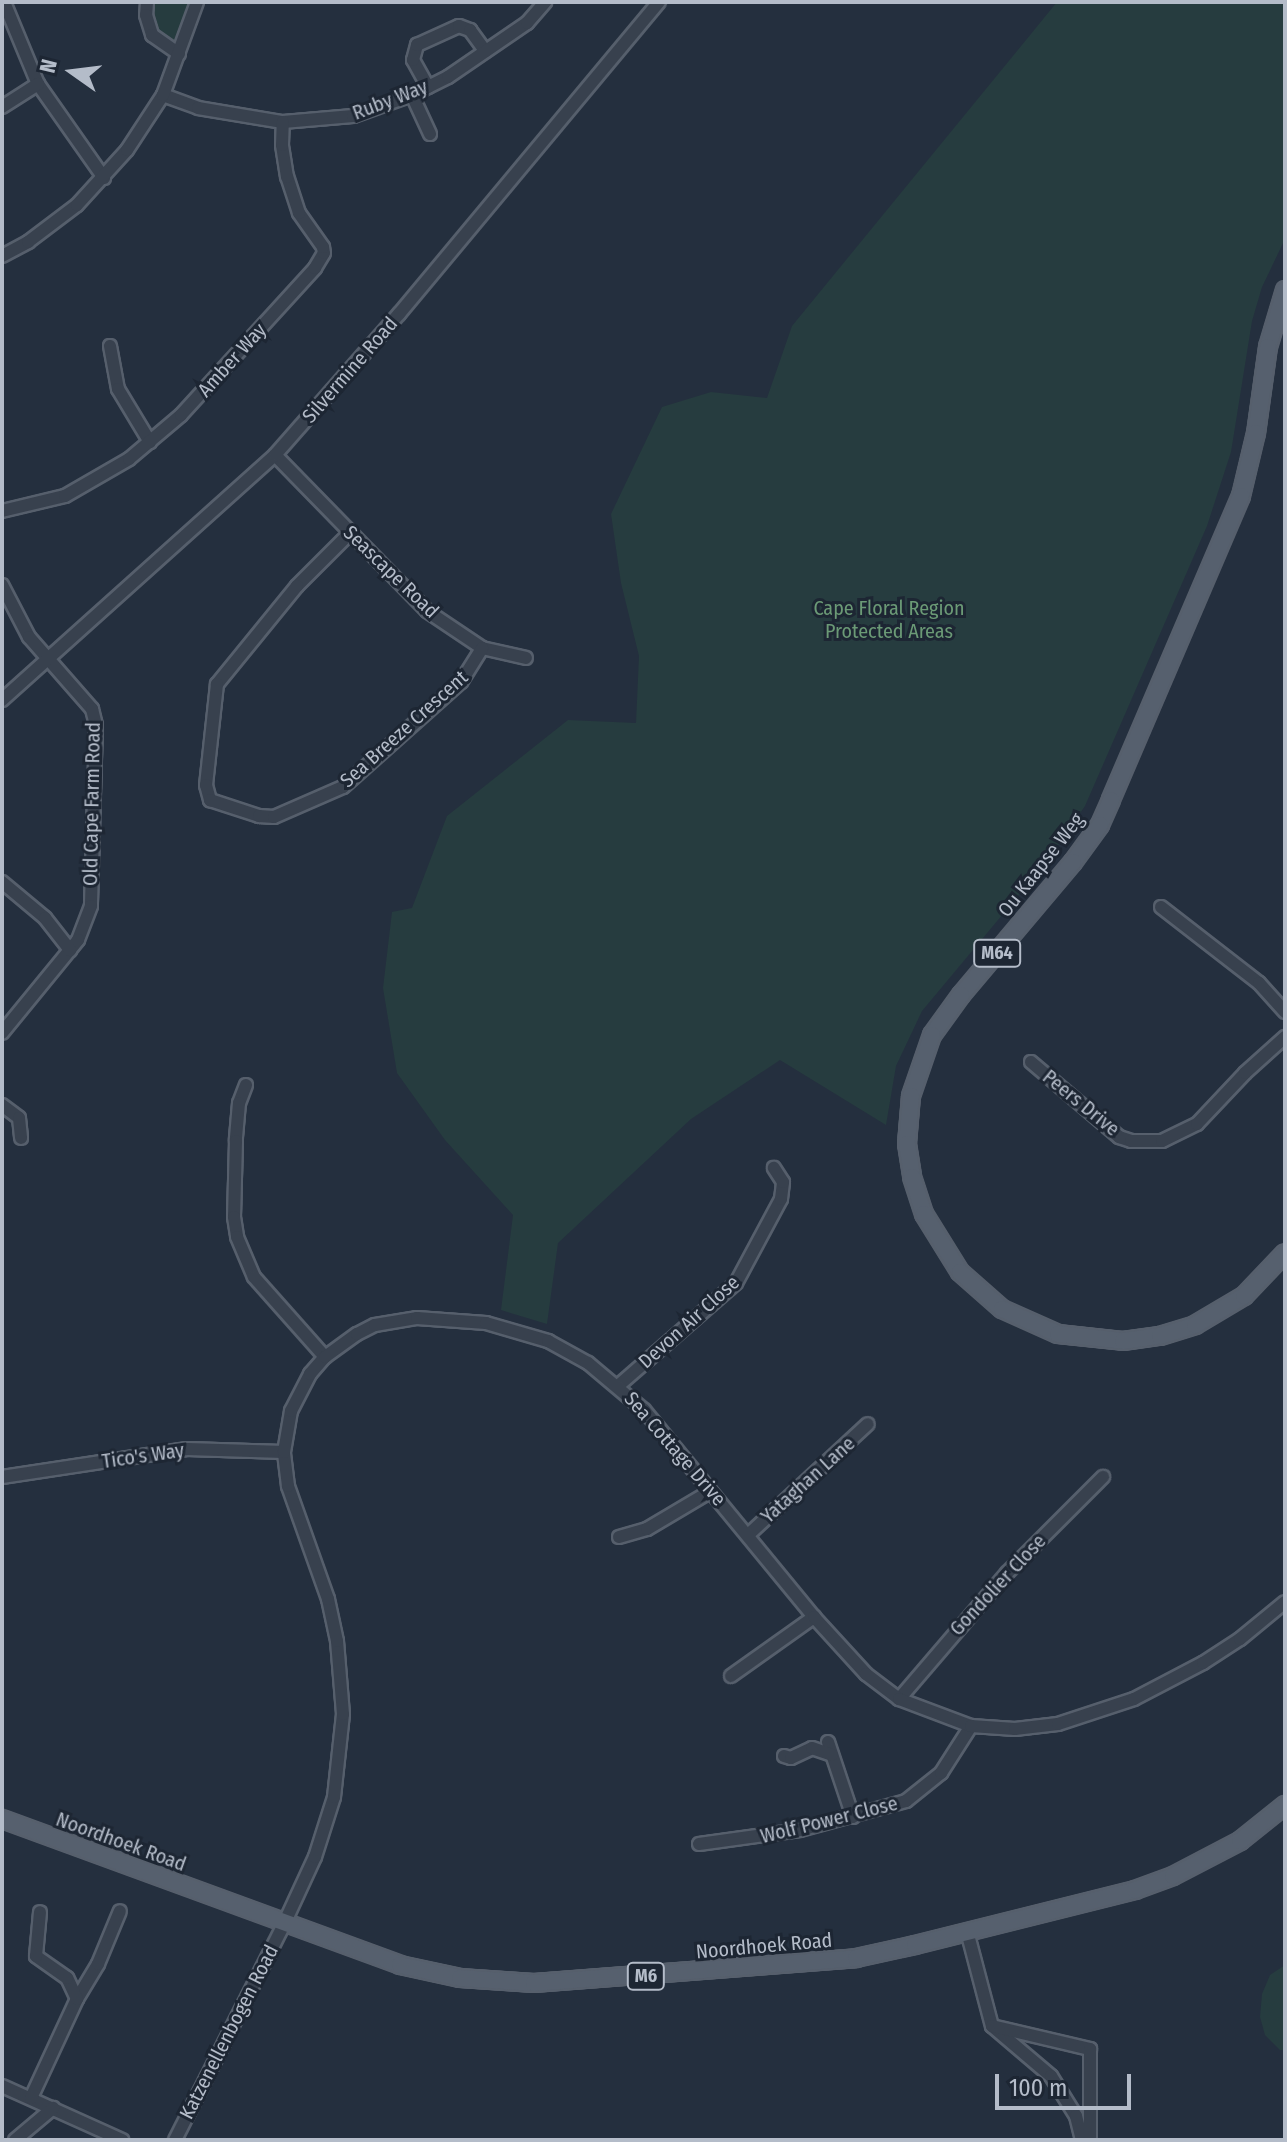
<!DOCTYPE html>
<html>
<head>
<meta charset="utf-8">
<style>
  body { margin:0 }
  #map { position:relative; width:1287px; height:2142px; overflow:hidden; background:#242f3e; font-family:"Fira Sans Condensed",sans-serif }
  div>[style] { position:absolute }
  .green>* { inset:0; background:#263c3f }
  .roads { filter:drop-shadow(2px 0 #565f6c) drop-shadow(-2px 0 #565f6c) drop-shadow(0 2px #565f6c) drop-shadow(0 -2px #565f6c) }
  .minor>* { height:12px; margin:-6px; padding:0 6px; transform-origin:6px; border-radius:6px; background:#38414e }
  .major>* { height:16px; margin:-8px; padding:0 8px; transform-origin:8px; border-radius:8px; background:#56606e }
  span { translate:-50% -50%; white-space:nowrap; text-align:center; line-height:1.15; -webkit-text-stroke:6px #1d2633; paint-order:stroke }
  .shield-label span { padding:2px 6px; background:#1d2633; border:2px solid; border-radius:6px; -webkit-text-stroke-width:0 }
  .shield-label { font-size:18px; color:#b4bcc9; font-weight:700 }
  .street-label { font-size:20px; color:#b4bcc9 }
  .park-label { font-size:20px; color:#6b9a76 }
  .frame { position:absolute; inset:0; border:4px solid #b4bcc9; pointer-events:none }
  .north { position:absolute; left:32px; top:32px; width:80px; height:80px; -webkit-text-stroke:6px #1d2633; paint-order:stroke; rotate:284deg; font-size:22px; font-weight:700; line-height:32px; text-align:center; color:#b4bcc9 }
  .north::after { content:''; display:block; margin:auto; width:28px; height:36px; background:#b4bcc9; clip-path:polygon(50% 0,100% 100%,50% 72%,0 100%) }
  .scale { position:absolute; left:995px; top:2074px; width:136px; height:36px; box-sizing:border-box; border:4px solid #b4bcc9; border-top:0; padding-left:10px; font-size:24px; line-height:28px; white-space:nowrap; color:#b4bcc9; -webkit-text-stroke:6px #1d2633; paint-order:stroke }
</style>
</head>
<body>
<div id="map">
  <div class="green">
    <i style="clip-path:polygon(150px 2px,196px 2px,178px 52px,155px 39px)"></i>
    <i style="clip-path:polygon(1057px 2px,1285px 2px,1285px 239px,1262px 287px,1252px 321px,1231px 452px,1207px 526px,1085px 806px,1048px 860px,922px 1011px,896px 1066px,886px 1125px,780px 1060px,691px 1119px,558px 1243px,547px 1324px,501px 1310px,513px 1215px,445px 1140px,397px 1073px,383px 988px,392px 912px,412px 908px,447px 816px,568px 720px,636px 723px,639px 656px,621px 583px,611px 514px,662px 407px,711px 392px,767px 398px,792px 326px)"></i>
    <i style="clip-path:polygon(1285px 1965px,1285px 2050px,1280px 2050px,1265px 2035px,1260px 2017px,1262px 1994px,1270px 1975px)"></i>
  </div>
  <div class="roads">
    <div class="minor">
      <i style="left:4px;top:2px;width:89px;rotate:67.5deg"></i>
      <i style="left:38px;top:84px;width:115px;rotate:54.9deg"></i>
      <i style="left:147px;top:2px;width:13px;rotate:94deg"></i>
      <i style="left:146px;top:15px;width:21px;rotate:73deg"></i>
      <i style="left:152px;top:35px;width:33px;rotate:35deg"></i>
      <i style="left:428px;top:87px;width:31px;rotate:-119deg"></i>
      <i style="left:413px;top:60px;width:16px;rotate:-75deg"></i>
      <i style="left:417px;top:45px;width:46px;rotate:-24.3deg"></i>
      <i style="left:459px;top:26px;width:12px;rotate:20deg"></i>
      <i style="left:470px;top:30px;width:26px;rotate:54deg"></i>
      <i style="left:163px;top:95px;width:37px;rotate:20deg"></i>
      <i style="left:198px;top:108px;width:86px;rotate:9.4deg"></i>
      <i style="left:283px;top:122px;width:70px;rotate:-4.9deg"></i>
      <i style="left:353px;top:116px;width:63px;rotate:-19.6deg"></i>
      <i style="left:412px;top:95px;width:40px;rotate:-26.6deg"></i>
      <i style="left:448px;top:77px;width:96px;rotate:-34.4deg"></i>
      <i style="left:527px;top:23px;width:28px;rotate:-49deg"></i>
      <i style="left:412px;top:95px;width:43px;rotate:65.2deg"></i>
      <i style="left:2px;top:107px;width:43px;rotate:-32.6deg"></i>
      <i style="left:2px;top:256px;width:30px;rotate:-28deg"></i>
      <i style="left:28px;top:242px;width:61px;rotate:-37.1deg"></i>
      <i style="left:77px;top:205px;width:74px;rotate:-47.7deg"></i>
      <i style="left:127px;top:150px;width:66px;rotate:-56.8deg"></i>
      <i style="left:163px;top:95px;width:99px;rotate:-69.9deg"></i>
      <i style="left:110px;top:346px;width:44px;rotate:79.5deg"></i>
      <i style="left:118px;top:389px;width:62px;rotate:58.9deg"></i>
      <i style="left:275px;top:455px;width:218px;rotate:45.7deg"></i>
      <i style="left:427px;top:611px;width:66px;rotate:33.9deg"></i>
      <i style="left:482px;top:648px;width:45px;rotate:12.8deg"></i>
      <i style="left:2px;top:511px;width:65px;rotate:-13.4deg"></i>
      <i style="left:65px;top:496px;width:74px;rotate:-30deg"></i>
      <i style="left:129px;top:459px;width:68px;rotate:-40.2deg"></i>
      <i style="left:181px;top:415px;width:199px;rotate:-47.6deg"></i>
      <i style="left:315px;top:268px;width:17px;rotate:-59deg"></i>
      <i style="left:324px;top:253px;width:6px;rotate:-99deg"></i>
      <i style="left:323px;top:247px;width:42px;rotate:-125.2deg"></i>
      <i style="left:299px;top:213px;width:38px;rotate:-108deg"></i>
      <i style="left:287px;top:177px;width:32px;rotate:-99deg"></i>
      <i style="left:282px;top:145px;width:23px;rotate:-88deg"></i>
      <i style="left:350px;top:533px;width:75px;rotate:135deg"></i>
      <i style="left:297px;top:586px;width:127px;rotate:129.2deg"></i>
      <i style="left:217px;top:684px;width:102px;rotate:96.2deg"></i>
      <i style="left:206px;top:785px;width:16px;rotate:75deg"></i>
      <i style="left:210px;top:800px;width:52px;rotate:18.1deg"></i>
      <i style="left:259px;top:816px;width:15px;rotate:4deg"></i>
      <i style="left:274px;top:817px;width:75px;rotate:-23.5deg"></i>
      <i style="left:343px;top:787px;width:158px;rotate:-41.7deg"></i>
      <i style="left:461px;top:682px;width:40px;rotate:-58deg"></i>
      <i style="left:2px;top:585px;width:59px;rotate:62.6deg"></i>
      <i style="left:29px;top:637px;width:96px;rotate:48.8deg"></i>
      <i style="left:92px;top:709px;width:16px;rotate:76deg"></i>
      <i style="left:96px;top:725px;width:181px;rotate:91.6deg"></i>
      <i style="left:91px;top:906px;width:36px;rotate:111deg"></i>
      <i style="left:78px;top:940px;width:120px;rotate:129.3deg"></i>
      <i style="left:2px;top:700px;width:367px;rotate:-41.9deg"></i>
      <i style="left:275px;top:455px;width:188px;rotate:-48.7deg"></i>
      <i style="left:399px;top:314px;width:406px;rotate:-50.2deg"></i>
      <i style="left:2px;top:882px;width:56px;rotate:39.9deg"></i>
      <i style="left:45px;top:918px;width:41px;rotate:52deg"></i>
      <i style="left:1161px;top:907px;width:124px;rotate:37.8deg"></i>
      <i style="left:1259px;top:983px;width:39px;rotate:48deg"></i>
      <i style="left:1031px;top:1062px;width:116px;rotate:40.4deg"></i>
      <i style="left:1119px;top:1137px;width:13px;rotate:18deg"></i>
      <i style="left:1131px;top:1141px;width:31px"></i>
      <i style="left:1162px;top:1141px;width:39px;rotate:-26deg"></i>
      <i style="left:1197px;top:1124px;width:70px;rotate:-46.7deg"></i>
      <i style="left:1245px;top:1073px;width:54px;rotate:-42deg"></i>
      <i style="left:246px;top:1085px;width:19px;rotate:111deg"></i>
      <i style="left:239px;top:1103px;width:38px;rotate:95deg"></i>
      <i style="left:236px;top:1141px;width:76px;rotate:91.5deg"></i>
      <i style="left:234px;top:1217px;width:20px;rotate:81deg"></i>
      <i style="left:237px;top:1237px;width:43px;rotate:67deg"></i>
      <i style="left:254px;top:1277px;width:107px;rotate:48.4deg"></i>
      <i style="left:2px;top:1105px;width:21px;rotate:37deg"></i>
      <i style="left:19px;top:1118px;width:20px;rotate:84deg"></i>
      <i style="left:619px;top:1385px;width:155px;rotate:-41.1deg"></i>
      <i style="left:736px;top:1283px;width:95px;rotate:-61.8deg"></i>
      <i style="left:781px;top:1199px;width:17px;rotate:-83deg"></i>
      <i style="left:783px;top:1182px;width:17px;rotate:-123deg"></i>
      <i style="left:2px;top:1477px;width:187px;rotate:-8.6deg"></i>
      <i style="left:187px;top:1449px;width:97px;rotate:1.8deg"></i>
      <i style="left:748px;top:1535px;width:163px;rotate:-42.8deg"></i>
      <i style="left:619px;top:1537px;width:29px;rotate:-16deg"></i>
      <i style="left:647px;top:1529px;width:74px;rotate:-30.7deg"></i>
      <i style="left:731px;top:1676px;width:102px;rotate:-35.4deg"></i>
      <i style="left:899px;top:1699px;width:166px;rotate:-49.4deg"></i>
      <i style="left:1007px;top:1573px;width:136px;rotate:-45deg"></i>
      <i style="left:828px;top:1742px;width:79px;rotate:71.6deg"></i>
      <i style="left:784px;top:1756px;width:7px;rotate:16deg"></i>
      <i style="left:791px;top:1758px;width:23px;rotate:-25deg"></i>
      <i style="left:812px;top:1748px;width:21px;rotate:19deg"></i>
      <i style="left:699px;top:1844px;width:102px;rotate:-7.9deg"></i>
      <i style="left:800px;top:1830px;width:110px;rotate:-15.3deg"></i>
      <i style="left:906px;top:1801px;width:45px;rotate:-38.7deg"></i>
      <i style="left:941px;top:1773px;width:56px;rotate:-57.4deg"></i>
      <i style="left:967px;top:1931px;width:98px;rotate:75.3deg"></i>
      <i style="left:992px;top:2026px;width:77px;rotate:40.3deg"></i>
      <i style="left:1051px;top:2076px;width:47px;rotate:58deg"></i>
      <i style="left:1076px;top:2116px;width:25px;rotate:76deg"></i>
      <i style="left:77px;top:1999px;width:41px;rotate:-59deg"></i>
      <i style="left:98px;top:1964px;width:57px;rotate:-67.5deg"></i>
      <i style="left:992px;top:2026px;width:101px;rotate:13.2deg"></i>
      <i style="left:1090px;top:2049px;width:88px;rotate:90deg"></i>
      <i style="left:2px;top:2086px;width:132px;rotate:24.2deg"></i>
      <i style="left:31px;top:2098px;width:109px;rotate:-65.1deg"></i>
      <i style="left:77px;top:1999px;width:23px;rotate:-115deg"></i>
      <i style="left:67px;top:1978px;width:38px;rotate:-145deg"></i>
      <i style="left:36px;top:1956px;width:44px;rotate:-84.8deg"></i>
      <i style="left:15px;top:2140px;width:50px;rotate:-40.1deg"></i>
      <i style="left:175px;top:2140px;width:242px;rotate:-63.2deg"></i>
      <i style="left:284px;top:1924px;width:74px;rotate:-65.2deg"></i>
      <i style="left:315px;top:1857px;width:63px;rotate:-72.4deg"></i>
      <i style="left:334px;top:1797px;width:83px;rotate:-83.8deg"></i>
      <i style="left:343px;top:1714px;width:73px;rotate:-94.7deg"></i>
      <i style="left:337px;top:1641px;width:43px;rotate:-102.1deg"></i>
      <i style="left:328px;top:1599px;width:120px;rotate:-109.5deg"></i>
      <i style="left:288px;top:1486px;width:34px;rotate:-97deg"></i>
      <i style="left:284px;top:1452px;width:42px;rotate:-80.3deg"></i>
      <i style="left:291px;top:1411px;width:42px;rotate:-62.8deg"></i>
      <i style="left:310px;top:1374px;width:23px;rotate:-49deg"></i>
      <i style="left:325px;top:1357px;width:39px;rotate:-36deg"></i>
      <i style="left:357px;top:1334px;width:20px;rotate:-27deg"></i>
      <i style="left:375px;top:1325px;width:43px;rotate:-9.5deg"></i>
      <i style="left:417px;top:1318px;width:69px;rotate:4.1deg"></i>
      <i style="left:486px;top:1323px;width:65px;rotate:16.2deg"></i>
      <i style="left:548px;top:1341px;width:46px;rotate:28.8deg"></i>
      <i style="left:588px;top:1363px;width:73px;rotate:40deg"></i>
      <i style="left:644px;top:1410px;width:268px;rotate:50.6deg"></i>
      <i style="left:814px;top:1617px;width:77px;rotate:47.6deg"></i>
      <i style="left:866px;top:1674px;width:41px;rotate:37.1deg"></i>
      <i style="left:899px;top:1699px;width:77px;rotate:20.6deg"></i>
      <i style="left:971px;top:1726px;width:44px;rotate:3.9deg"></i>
      <i style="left:1015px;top:1729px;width:43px;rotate:-6.6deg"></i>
      <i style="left:1058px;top:1724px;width:80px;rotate:-18.2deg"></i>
      <i style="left:1134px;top:1699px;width:78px;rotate:-27.6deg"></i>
      <i style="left:1203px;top:1663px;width:44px;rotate:-33deg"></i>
      <i style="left:1240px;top:1639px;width:58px;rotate:-39.4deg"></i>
    </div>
    <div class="major">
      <i style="left:1285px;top:290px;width:59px;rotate:106.6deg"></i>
      <i style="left:1268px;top:347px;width:87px;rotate:97.9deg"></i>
      <i style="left:1256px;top:433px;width:65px;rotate:103.4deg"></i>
      <i style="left:1241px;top:496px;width:331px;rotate:113.2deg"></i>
      <i style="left:1111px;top:800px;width:27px;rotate:114deg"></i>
      <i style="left:1100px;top:825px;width:46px;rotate:126.1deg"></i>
      <i style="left:1073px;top:862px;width:174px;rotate:130.1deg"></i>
      <i style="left:961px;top:995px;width:49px;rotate:125.9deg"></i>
      <i style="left:932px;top:1035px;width:65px;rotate:109deg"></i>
      <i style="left:911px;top:1096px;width:48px;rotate:94.8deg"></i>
      <i style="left:907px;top:1144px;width:33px;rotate:81deg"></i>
      <i style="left:912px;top:1177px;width:39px;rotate:72deg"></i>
      <i style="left:924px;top:1214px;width:68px;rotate:58.2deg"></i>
      <i style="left:960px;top:1272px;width:56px;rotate:41.4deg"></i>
      <i style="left:1002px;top:1309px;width:61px;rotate:24.1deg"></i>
      <i style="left:1058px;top:1334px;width:65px;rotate:6.1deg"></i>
      <i style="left:1123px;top:1341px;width:37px;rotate:-8deg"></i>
      <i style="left:1160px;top:1336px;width:37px;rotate:-17deg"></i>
      <i style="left:1195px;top:1325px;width:57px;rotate:-30.6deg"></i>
      <i style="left:1244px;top:1296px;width:59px;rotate:-46.4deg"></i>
      <i style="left:2px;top:1819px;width:424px;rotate:20.1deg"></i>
      <i style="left:400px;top:1965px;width:61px;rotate:12.2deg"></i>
      <i style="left:460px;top:1978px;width:74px;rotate:3.9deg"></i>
      <i style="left:534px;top:1983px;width:323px;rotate:-4.4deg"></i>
      <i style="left:856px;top:1958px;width:60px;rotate:-12.4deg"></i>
      <i style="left:915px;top:1945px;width:227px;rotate:-14deg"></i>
      <i style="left:1135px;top:1890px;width:40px;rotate:-20.2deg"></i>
      <i style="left:1173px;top:1876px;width:76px;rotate:-27.6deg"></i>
      <i style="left:1240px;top:1841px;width:58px;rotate:-38.7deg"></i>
    </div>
  </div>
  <div class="shield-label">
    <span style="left:997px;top:953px">M64</span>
    <span style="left:646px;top:1976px">M6</span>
  </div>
  <div class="street-label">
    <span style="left:390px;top:100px;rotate:-21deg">Ruby Way</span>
    <span style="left:232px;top:360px;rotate:-48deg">Amber Way</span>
    <span style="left:350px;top:370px;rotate:-49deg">Silvermine Road</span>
    <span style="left:391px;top:572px;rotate:44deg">Seascape Road</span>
    <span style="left:404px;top:729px;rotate:-42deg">Sea Breeze Crescent</span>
    <span style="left:92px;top:804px;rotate:-89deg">Old Cape Farm Road</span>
    <span style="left:1041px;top:865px;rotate:-52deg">Ou Kaapse Weg</span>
    <span style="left:1081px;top:1103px;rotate:39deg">Peers Drive</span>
    <span style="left:689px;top:1322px;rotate:-42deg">Devon Air Close</span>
    <span style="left:675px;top:1449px;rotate:49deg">Sea Cottage Drive</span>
    <span style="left:143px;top:1456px;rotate:-8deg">Tico's Way</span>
    <span style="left:808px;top:1480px;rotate:-42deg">Yataghan Lane</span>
    <span style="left:998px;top:1585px;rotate:-47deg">Gondolier Close</span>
    <span style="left:829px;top:1820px;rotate:-14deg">Wolf Power Close</span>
    <span style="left:121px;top:1842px;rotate:20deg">Noordhoek Road</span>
    <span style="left:764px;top:1946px;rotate:-5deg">Noordhoek Road</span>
    <span style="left:229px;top:2032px;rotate:-63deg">Katzenellenbogen Road</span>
  </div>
  <div class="park-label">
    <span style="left:889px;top:620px">Cape Floral Region<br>Protected Areas</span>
  </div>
  <div class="frame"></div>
  <div class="north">N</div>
  <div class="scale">100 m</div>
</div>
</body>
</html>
